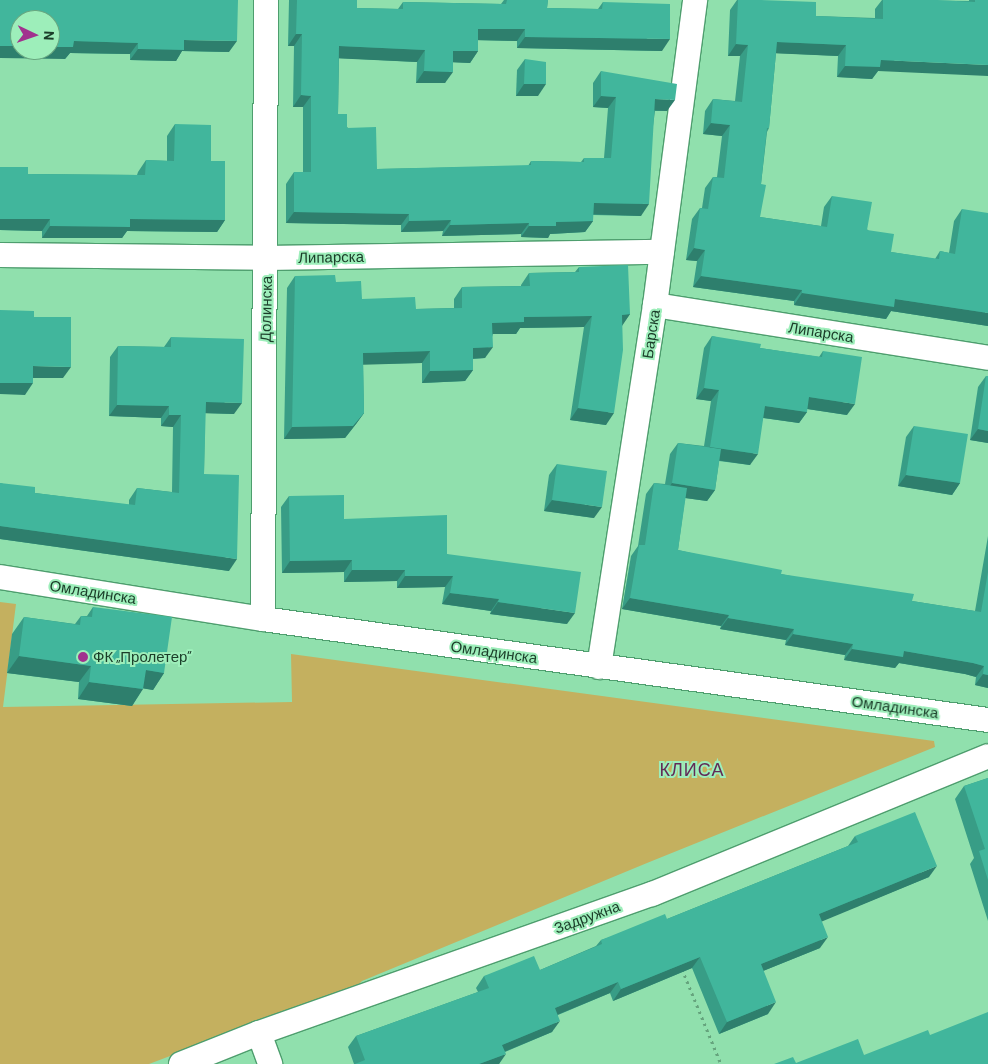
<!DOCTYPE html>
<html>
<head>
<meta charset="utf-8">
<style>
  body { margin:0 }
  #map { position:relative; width:988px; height:1064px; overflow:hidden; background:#90e0ad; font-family:Barlow,sans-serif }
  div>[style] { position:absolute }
  .green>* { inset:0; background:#c4b05f }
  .path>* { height:3px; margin-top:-1.5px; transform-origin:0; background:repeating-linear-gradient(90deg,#65a47d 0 2.5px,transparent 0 6.5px) }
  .roads { filter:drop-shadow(1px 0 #4e9e6e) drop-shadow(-1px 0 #4e9e6e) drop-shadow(0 1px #4e9e6e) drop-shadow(0 -1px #4e9e6e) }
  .street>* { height:24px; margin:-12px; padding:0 12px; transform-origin:12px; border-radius:12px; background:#fff }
  .wall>* { inset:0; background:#389d86 }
  .shaded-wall>* { inset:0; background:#2e7f6d }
  .building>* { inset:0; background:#41b69c }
  .dots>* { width:14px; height:14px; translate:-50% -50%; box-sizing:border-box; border:2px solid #9deeba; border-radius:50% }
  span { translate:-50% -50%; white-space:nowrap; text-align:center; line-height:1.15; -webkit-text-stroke:4px #9deeba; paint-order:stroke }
  .street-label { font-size:15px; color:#1b3d29 }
  .poi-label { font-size:15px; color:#1b3d29 }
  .left { translate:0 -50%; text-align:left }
  .quarter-label { font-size:18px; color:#622b57; letter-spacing:1px }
  .north { position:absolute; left:10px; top:10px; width:50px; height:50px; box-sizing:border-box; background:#9deeba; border:1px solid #69a780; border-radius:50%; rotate:93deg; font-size:14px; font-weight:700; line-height:20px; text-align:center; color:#1b3d29 }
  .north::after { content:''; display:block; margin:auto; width:18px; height:22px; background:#a1318e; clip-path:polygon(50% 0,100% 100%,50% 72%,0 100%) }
</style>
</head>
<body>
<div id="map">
  <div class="green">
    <i style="clip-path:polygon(0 602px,16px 604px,3px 707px,292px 702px,291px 654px,934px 741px,935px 747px,647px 863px,362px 981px,358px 985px,149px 1064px,0 1064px)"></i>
  </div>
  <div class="path">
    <i style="left:682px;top:969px;width:103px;rotate:67.7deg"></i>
  </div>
  <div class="roads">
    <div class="street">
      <i style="left:0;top:255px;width:266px;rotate:0.6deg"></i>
      <i style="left:266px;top:258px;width:396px;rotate:-0.9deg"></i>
      <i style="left:655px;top:305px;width:337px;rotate:9deg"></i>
      <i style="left:0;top:577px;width:266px;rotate:9.1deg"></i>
      <i style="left:263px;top:619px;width:732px;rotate:7.93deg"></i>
      <i style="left:263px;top:619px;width:619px;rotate:-89.72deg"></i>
      <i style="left:599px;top:667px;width:366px;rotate:-81.2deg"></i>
      <i style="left:655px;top:305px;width:308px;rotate:-82.5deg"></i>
      <i style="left:259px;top:1033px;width:33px;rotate:70deg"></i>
      <i style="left:181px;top:1064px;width:84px;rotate:-21.7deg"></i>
      <i style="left:259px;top:1033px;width:417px;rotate:-19.5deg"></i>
      <i style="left:652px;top:894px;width:363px;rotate:-22.3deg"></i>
    </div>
  </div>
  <div class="wall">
    <i style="clip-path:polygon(0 0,229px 52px,182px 51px,176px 61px,130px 60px,130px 54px,70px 53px,65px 59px)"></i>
    <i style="clip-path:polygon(289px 0,357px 0,357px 8px,398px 9px,403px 2px,501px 4px,504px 0,548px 0,547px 8px,598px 9px,603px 2px,662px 51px,517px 48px,517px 41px,478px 40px,478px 51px,470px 63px,453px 62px,445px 83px,416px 83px,417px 62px,339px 58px,338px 114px,377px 169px,528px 166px,531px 161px,581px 162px,584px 158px,604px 158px,608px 108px,593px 107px,593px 83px,601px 71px,667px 111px,655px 111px,641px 216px,593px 215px,593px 221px,585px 232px,550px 234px,548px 238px,521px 237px,521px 234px,442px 236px,443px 231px,401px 232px,401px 225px,286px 223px,286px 184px,294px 172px,303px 172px,303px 107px,293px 107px,294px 46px,288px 46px)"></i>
    <i style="clip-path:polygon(737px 0,760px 0,816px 16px,875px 18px,875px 9px,882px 0,969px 1px,969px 0,988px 0,878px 71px,872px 79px,837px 77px,838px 56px,776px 53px,769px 128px,767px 132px,761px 184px,760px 217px,821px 226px,824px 207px,832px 196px,891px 252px,935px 259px,940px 251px,949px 253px,954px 221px,962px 209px,988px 326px,891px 311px,886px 319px,794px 305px,794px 301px,693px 287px,697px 261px,686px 260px,692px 219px,700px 208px,702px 208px,705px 188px,713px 177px,717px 177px,722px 136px,703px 134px,705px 111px,713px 99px,735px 101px,740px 56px,728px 56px,730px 10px)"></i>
    <i style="clip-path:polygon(525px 59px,538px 96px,516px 96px,517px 70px)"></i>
    <i style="clip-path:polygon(175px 124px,211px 161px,225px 220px,217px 232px,127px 231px,122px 238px,42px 238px,42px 231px,0 230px,0 167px,28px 174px,137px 175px,138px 172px,146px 160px,167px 161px,167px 136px)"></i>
    <i style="clip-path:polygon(579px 267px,630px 314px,622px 325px,606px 425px,570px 420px,584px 327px,520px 328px,516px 334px,493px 334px,485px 358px,473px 359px,473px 370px,465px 381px,422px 383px,422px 363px,363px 364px,364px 413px,356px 424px,345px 438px,284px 439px,287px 288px,295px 276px,336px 282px,362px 299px,416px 309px,454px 308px,454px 299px,462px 287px,521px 286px,521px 285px,529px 273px,575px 272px)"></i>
    <i style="clip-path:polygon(712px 336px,760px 348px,819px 357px,823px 351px,847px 415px,807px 409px,807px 412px,799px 423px,763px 418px,750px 465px,719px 461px,715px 490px,707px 501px,685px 498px,678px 550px,781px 574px,912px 601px,975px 611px,988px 536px,988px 688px,975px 685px,976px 677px,965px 674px,899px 663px,895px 668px,844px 660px,845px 655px,785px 645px,786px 640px,720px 629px,721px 626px,622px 609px,631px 556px,638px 546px,646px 494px,654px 483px,665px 484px,670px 454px,678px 443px,704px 446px,711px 401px,696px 399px,704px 348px)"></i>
    <i style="clip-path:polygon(171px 337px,234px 414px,205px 413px,204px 474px,229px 571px,0 539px,0 483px,35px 493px,129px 505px,129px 500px,137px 488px,172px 492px,173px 427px,161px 426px,161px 418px,109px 416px,110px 357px,118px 346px,164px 347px)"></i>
    <i style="clip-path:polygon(986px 376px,988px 443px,970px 440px,978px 387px)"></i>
    <i style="clip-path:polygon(914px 426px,960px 483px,952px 495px,898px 486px,906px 437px)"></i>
    <i style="clip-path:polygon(557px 464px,594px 518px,544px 511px,549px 475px)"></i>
    <i style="clip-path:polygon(289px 496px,344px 519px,447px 554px,567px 624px,490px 614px,491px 611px,442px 604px,445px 587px,397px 588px,397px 581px,344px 582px,344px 572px,282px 573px,281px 507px)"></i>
    <i style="clip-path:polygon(93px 607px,164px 673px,153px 690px,143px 688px,132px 706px,78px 699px,79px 682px,7px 673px,12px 634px,24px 617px,75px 624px,81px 616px,87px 616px)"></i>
    <i style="clip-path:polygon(988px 778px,988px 921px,970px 864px,974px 858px,955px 799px,964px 786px)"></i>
    <i style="clip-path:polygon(855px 836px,929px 877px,821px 921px,820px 948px,763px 971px,768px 1014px,719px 1034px,692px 968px,613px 1001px,610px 993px,558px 1015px,552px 1032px,505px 1052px,499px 1064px,354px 1064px,348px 1047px,356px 1036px,478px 992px,476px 988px,484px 976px,540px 970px,596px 946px,601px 940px,667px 919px,848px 846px)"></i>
  </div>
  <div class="shaded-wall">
    <i style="clip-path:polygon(478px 29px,525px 29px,517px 41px,470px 40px)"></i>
    <i style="clip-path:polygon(296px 34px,302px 34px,294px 46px,288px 46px)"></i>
    <i style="clip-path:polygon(525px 37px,670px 39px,662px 51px,517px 48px)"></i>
    <i style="clip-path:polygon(184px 40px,237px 41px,229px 52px,182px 51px,176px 61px,130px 60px,138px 49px)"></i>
    <i style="clip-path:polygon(74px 41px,138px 43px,130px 54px,70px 53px,65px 59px,0 58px,0 46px,20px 46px,20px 50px,50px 50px,50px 47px)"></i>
    <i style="clip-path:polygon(777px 42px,846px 45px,838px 56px,769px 53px)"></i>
    <i style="clip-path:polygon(736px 44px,748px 45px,740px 56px,728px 56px)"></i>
    <i style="clip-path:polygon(339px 46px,425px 50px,417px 62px,331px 58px)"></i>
    <i style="clip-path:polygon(453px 51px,478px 51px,470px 63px,445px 62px)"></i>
    <i style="clip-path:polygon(881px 60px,988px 65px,988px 76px,878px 71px,872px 79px,837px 77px,845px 66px)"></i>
    <i style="clip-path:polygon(424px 71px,453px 72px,445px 83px,416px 83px)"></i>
    <i style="clip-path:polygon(524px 84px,546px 84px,538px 96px,516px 96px)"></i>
    <i style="clip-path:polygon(301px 95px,311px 96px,303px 107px,293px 107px)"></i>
    <i style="clip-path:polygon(601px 96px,616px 97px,608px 108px,593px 107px)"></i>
    <i style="clip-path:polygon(655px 99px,675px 100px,667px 111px,647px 110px)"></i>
    <i style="clip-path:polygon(711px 123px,730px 125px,722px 136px,703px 134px)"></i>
    <i style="clip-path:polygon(594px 203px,649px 204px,641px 216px,586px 214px)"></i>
    <i style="clip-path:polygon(294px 212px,409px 214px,401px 225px,286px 223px)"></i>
    <i style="clip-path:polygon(0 219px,50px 219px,42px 231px,0 230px)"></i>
    <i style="clip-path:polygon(130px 219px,225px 220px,217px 232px,127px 231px,122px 238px,42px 238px,50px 226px)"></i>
    <i style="clip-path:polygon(451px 220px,443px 231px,401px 232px,409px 221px)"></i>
    <i style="clip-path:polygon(593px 221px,585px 232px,550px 234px,548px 238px,521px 237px,529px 226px,556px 222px)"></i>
    <i style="clip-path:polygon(529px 223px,521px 234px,442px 236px,450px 225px)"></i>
    <i style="clip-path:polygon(694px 248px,705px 250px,697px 261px,686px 260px)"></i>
    <i style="clip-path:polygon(701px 276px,802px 290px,794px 301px,693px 287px)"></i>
    <i style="clip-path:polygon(802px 293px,895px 299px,988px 313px,988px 326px,891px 311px,886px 319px,794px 305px)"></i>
    <i style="clip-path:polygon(630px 314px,622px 326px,622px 315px)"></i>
    <i style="clip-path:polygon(592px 316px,584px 327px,520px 328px,516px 334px,484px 334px,492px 323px,524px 317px)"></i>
    <i style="clip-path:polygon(493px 347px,485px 358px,465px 359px,473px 348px)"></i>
    <i style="clip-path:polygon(430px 351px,422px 363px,355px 365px,363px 353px)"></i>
    <i style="clip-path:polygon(33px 366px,71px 367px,63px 378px,25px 378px)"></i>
    <i style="clip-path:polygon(473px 370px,465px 381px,422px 383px,430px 371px)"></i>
    <i style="clip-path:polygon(0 383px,33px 383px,25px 395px,0 394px)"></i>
    <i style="clip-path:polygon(704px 388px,719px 390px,711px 401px,696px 399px)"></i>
    <i style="clip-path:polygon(809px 397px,855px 404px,847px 415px,801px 408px)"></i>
    <i style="clip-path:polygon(206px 402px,242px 403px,234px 414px,198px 413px)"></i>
    <i style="clip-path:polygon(117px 405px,169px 406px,161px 418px,109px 416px)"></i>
    <i style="clip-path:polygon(765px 406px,807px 412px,799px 423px,757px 417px)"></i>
    <i style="clip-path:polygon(578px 408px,614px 413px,606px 425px,570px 420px)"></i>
    <i style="clip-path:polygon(364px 413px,356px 424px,345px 438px,284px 439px,292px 427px)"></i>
    <i style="clip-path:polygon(169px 415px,181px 415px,173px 427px,161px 426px)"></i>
    <i style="clip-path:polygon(978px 429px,988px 431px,988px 443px,970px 440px)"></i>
    <i style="clip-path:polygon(710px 447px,758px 454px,750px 465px,702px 458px)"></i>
    <i style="clip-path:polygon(906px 475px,960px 483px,952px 495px,898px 486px)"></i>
    <i style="clip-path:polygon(672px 483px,715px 490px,707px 501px,664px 495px)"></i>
    <i style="clip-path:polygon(552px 500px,602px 507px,594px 518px,544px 511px)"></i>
    <i style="clip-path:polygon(0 526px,237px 559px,229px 571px,0 539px)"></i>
    <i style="clip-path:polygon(352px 560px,344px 572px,282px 573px,290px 561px)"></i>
    <i style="clip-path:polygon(352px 570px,405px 570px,397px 581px,344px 582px)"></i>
    <i style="clip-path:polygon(405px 576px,453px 576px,445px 587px,397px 588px)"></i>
    <i style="clip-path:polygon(450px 593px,499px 599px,491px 611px,442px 604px)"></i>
    <i style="clip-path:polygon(630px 598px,729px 615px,721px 626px,622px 609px)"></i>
    <i style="clip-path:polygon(498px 602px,575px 613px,567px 624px,490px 614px)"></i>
    <i style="clip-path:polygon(728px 618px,794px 629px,786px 640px,720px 629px)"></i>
    <i style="clip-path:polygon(793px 634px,853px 644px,845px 655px,785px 645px)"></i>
    <i style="clip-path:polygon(852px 649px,904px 651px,973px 663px,984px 666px,976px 677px,965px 674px,899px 663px,895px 668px,844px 660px)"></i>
    <i style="clip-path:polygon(19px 656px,91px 666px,79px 682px,7px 673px)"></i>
    <i style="clip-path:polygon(146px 670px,164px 673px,153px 690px,134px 687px)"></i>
    <i style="clip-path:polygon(983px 674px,988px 675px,988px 688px,975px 685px)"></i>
    <i style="clip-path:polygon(89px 682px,143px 689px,132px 706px,78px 699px)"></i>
    <i style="clip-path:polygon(937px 866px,929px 877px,811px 926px,819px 914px)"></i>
    <i style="clip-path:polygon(828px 937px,820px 948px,753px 975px,761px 964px)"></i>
    <i style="clip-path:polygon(700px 957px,692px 968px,613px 1001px,621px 989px)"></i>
    <i style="clip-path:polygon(618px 982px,610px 993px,547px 1019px,555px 1008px)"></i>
    <i style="clip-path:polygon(776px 1002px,768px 1014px,719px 1034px,727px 1022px)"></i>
    <i style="clip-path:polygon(560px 1021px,552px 1032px,494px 1056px,502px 1045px)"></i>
    <i style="clip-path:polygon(506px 1054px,499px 1064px,479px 1064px)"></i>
  </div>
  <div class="building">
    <i style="clip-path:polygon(0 0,238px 0,237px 41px,184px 40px,184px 50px,138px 49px,138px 43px,74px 41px,73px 47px,50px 47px,50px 20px,20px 20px,20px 46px,0 46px)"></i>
    <i style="clip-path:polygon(297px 0,357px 0,357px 8px,403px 9px,403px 2px,506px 4px,507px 0,548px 0,547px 8px,602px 9px,603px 2px,670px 4px,670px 39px,525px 37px,525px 29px,478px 29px,478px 51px,453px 51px,453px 72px,424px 71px,425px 50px,339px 46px,338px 114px,347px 114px,347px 128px,376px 127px,377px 169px,531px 165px,531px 161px,584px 162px,584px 158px,611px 158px,616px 97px,601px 96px,601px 71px,677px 84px,675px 100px,655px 99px,649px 204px,594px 203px,593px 221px,556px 222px,556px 226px,529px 226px,529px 223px,450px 225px,451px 220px,409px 221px,409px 214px,294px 212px,294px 172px,311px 172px,311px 96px,301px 95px,302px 34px,296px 34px)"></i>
    <i style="clip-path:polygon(738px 0,760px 0,816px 2px,816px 16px,883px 19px,883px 0,937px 0,975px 2px,975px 0,988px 0,988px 65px,881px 60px,880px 67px,845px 66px,846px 45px,777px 42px,769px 128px,767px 128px,761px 184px,766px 185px,760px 217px,827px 227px,832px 196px,872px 202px,867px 230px,894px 234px,891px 252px,939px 259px,940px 251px,955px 254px,962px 209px,988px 213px,988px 313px,895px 299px,894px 307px,802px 293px,802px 290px,701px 276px,705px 250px,694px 248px,700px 208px,708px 209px,713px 177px,724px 178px,730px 125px,711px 123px,713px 99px,742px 102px,748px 45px,736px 44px)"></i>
    <i style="clip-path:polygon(525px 59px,546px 62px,546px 84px,524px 84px)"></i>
    <i style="clip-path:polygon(175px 124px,211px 125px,211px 161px,225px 161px,225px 220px,130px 219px,130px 227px,50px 226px,50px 219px,0 219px,0 167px,28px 167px,28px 174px,145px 175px,146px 160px,174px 161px)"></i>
    <i style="clip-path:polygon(628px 265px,630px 314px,622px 315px,623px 350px,614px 413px,578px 408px,592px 316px,524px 317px,524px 322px,492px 323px,493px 347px,473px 348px,473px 370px,430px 371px,430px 351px,363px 353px,364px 413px,353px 426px,292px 427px,295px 276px,335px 275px,336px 282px,361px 281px,362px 299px,415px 297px,416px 309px,462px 308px,462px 287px,530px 286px,529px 273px,579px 272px,579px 267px)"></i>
    <i style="clip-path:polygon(0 310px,34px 311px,34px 317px,71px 317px,71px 367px,33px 366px,33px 383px,0 383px)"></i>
    <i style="clip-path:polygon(712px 336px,761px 344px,760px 348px,822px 357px,823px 351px,862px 357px,855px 404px,809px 397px,807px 412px,765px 406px,758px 454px,710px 447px,719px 390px,704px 388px)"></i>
    <i style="clip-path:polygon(171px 337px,244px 339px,242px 403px,206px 402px,204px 474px,239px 475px,237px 559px,0 526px,0 483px,35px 487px,35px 493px,135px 505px,137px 488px,179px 493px,181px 415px,169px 415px,169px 406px,117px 405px,118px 346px,171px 347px)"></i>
    <i style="clip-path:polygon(986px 376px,988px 376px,988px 431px,978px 429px)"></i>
    <i style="clip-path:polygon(914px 426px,968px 434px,960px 483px,906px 475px)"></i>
    <i style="clip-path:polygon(678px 443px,721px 449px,715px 490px,672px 483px)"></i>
    <i style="clip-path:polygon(557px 464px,607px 471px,602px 507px,552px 500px)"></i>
    <i style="clip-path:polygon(654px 483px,687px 488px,678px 550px,782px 570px,781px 574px,914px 594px,912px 601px,981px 612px,988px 572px,988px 675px,983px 674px,984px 666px,973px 663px,904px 651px,903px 657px,852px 649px,853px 644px,793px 634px,794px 629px,728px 618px,729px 615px,630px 598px,639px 545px,645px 545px)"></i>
    <i style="clip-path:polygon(344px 495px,344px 519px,447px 515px,447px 554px,581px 572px,575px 613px,498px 602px,499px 599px,450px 593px,453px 576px,405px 576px,405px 570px,352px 570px,352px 560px,290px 561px,289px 496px)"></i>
    <i style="clip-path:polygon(93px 607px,172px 617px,164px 673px,146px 670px,143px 689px,89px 682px,91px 666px,19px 656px,24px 617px,80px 625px,81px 616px,92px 617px)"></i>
    <i style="clip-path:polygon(988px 778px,988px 880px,979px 851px,985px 849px,964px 786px)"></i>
    <i style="clip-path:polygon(915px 812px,937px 866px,819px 914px,828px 937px,761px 964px,776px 1002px,727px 1022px,700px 957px,621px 989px,618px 982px,555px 1008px,560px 1021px,502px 1045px,506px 1054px,479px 1064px,355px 1064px,365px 1060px,356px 1036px,489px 988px,484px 976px,534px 956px,540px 970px,602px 944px,601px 940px,665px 914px,667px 919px,858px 842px,855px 836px)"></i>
    <i style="clip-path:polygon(988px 1012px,988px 1064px,774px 1064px,793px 1057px,796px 1063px,858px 1039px,864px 1055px,928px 1030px,930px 1035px)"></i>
  </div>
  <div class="dots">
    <i style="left:83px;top:657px;background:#a1318e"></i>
  </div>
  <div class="street-label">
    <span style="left:331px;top:257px;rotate:-1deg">Липарска</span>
    <span style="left:266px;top:309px;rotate:-89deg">Долинска</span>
    <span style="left:821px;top:332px;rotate:9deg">Липарска</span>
    <span style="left:651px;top:334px;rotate:-81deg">Барска</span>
    <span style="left:93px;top:592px;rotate:9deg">Омладинска</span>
    <span style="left:494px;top:652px;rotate:8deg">Омладинска</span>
    <span style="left:895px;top:707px;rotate:8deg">Омладинска</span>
    <span style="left:587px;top:917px;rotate:-20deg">Задружна</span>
  </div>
  <div class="poi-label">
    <span class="left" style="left:93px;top:657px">ФК „Пролетер”</span>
  </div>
  <div class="quarter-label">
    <span style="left:692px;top:769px">КЛИСА</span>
  </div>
  <div class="north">N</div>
</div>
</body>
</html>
